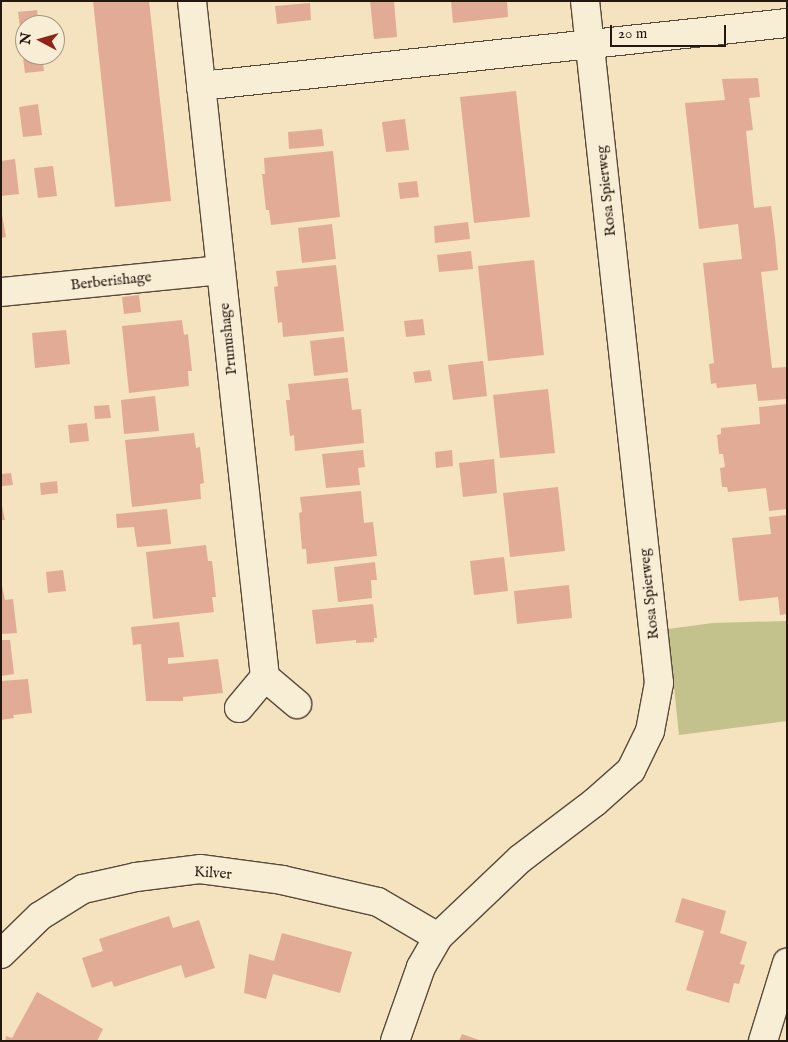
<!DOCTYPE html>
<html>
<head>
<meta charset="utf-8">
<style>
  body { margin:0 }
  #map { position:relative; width:788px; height:1042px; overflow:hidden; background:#f4e3be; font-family:"IM FELL English",serif }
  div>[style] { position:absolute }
  .green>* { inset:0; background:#c3c18c }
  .building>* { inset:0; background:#e2ab95 }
  .roads { filter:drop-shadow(1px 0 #584a39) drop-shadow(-1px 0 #584a39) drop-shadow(0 1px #584a39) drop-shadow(0 -1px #584a39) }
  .street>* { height:28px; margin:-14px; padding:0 14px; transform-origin:14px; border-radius:14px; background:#f8edd5 }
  span { translate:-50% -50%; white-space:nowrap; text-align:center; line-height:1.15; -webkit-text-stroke:4.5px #f8edd5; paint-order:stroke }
  .street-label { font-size:15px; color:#24170d }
  .frame { position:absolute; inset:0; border:2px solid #24170d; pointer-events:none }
  .north { position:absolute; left:15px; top:15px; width:50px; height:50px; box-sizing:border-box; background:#f8edd5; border:1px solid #a39785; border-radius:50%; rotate:276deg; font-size:14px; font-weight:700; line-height:20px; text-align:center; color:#24170d }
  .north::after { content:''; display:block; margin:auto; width:18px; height:22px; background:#8f2418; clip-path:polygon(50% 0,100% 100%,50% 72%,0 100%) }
  .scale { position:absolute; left:610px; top:25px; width:116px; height:22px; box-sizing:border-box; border:2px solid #24170d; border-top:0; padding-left:6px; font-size:15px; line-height:18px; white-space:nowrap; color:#24170d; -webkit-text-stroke:4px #f8edd5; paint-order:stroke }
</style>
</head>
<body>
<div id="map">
  <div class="green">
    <i style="clip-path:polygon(787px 621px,787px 721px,679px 735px,668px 629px,713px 623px)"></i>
  </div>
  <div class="building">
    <i style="clip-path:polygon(93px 1px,149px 1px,171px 201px,115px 207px)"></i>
    <i style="clip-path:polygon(370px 1px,394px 1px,397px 37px,374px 39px)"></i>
    <i style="clip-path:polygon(451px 1px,507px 1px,508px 17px,453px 23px)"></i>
    <i style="clip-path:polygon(310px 3px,311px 20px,277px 24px,275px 6px)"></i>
    <i style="clip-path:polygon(37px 10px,39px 25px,25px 25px,25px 27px,20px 28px,18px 12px)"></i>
    <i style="clip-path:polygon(21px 43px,25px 43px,25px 55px,42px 55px,44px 71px,25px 73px)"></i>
    <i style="clip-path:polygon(758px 78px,760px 97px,749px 98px,753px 130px,746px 131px,754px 208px,771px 206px,775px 238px,778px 270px,761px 272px,772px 368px,787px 367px,787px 399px,758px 401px,756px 384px,717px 388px,716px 383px,711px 384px,709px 364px,714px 363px,703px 263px,742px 259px,738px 224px,699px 229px,685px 103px,725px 100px,722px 79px)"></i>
    <i style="clip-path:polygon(516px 91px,530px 217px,474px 223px,460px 97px)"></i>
    <i style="clip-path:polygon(38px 104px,42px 135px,23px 137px,19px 107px)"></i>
    <i style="clip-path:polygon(405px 119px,409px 150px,386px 152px,382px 122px)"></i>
    <i style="clip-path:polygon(322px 129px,324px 146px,289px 149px,288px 132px)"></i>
    <i style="clip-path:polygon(333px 151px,340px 217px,271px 225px,269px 210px,266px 210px,262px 174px,265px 174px,264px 158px)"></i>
    <i style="clip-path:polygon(15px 159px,19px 194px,1px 196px,1px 161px)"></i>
    <i style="clip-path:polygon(53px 166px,57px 196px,38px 198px,34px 168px)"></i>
    <i style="clip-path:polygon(417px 181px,419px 197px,400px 199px,398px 183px)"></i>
    <i style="clip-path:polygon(1px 209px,6px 237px,1px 238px)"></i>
    <i style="clip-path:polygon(468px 222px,470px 239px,435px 243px,434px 226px)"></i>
    <i style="clip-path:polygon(332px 224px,336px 259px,302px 263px,298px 228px)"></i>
    <i style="clip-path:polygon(471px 251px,473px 269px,439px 272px,437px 255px)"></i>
    <i style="clip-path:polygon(534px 260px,544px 355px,488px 361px,478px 266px)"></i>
    <i style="clip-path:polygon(336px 265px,344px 331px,283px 337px,282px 322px,278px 323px,274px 287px,278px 286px,276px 271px)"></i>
    <i style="clip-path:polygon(139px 295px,141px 312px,124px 314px,122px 297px)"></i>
    <i style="clip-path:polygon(423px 319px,425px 335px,406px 337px,404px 321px)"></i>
    <i style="clip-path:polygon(182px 320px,184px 335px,188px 334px,192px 371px,188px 371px,189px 386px,129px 393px,122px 326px)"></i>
    <i style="clip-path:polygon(66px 330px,70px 364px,35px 368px,32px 333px)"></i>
    <i style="clip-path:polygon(344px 337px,348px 372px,314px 376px,310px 341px)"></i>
    <i style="clip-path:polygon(483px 361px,487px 396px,453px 400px,448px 365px)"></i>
    <i style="clip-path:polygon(430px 370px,432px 381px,415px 383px,413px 372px)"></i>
    <i style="clip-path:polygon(348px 378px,352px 410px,361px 409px,364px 443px,295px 451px,294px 435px,290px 436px,286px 400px,290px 400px,288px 384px)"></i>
    <i style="clip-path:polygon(548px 389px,555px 453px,500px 458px,493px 395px)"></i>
    <i style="clip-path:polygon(155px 396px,159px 431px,124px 434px,121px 400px)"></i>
    <i style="clip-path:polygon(787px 404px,787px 509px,769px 511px,766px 488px,728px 492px,727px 487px,722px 487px,720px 468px,725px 467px,723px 454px,719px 454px,717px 435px,721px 434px,721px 428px,760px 424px,759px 407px)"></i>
    <i style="clip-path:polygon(109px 405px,111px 418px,95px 419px,94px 406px)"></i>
    <i style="clip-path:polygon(87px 423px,89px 441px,70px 443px,68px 425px)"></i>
    <i style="clip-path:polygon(194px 433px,196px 448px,200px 447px,204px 483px,200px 484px,201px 499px,132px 507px,125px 440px)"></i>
    <i style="clip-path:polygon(363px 450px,365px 467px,358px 468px,360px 485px,326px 488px,322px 454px)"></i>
    <i style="clip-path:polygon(452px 450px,453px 466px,436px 468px,435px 452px)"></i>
    <i style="clip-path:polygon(494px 459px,497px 493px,463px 497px,459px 463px)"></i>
    <i style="clip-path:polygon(11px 473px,13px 485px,1px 486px,1px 474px)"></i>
    <i style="clip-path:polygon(57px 481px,58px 493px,41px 495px,40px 483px)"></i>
    <i style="clip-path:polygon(558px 487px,565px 551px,510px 557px,503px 493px)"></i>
    <i style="clip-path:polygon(361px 491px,364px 523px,373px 522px,377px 556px,307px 564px,306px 549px,302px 549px,299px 513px,302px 512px,300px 497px)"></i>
    <i style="clip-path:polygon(1px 501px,5px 520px,1px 520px)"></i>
    <i style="clip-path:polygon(167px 509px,171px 544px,137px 547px,134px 527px,117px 528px,116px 514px)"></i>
    <i style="clip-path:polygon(787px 515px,787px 614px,780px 615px,778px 597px,739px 601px,732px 538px,771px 534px,769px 517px)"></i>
    <i style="clip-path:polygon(206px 545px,208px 561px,212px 561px,214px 578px,216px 597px,212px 597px,214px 612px,153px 619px,146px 552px)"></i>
    <i style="clip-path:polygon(504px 557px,508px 591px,474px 595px,470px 561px)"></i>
    <i style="clip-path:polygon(375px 562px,377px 580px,371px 580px,372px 598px,338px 602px,334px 567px)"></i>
    <i style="clip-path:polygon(63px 570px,66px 591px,48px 593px,46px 572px)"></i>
    <i style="clip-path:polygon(1px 581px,5px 600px,13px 599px,17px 633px,1px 634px)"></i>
    <i style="clip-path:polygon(569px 585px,572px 618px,517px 624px,514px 591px)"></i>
    <i style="clip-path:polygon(373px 604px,377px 638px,374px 638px,374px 642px,356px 643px,356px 640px,316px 644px,312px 610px)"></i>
    <i style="clip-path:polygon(179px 622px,184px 657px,168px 658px,168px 664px,218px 659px,223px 693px,183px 697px,183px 701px,146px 701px,141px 644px,133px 645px,131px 627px)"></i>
    <i style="clip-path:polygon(1px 640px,10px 640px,14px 674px,1px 676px)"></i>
    <i style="clip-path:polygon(28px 679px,32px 713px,13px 715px,14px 718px,1px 720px,1px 681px)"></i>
    <i style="clip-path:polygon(682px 898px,726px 911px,720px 933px,747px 942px,740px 964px,745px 965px,739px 984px,734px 983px,729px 1003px,686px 990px,704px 931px,675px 922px)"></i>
    <i style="clip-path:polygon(169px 916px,173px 928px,199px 920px,215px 968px,185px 978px,181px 965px,114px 987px,112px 981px,92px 988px,82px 958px,103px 951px,99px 939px)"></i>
    <i style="clip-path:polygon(282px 933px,352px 952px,340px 993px,273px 974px,266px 999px,244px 993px,249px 954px,274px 961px)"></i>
    <i style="clip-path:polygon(37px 992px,103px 1029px,97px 1041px,5px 1041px,6px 1036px,12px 1038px)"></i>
    <i style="clip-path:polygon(462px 1034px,479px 1040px,479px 1041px,459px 1041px)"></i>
  </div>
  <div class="roads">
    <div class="street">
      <i style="left:192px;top:1px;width:680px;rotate:83.84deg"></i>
      <i style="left:201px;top:86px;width:589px;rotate:-6.14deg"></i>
      <i style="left:1px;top:292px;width:220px;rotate:-5.7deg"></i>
      <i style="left:239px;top:708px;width:40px;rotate:-50deg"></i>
      <i style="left:265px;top:677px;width:42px;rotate:40.2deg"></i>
      <i style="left:1px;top:954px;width:54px;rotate:-44.3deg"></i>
      <i style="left:40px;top:916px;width:51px;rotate:-32.1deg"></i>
      <i style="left:83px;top:889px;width:54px;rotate:-12.8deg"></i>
      <i style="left:136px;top:877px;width:64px;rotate:-7.1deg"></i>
      <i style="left:200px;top:869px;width:83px;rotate:7.6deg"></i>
      <i style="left:282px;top:880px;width:98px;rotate:12.9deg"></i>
      <i style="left:378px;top:902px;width:69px;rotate:30.3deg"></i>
      <i style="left:395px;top:1041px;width:78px;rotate:-70.6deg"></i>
      <i style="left:421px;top:967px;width:34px;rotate:-60deg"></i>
      <i style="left:438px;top:937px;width:113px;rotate:-43.6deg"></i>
      <i style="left:520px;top:859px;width:94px;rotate:-37.2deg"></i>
      <i style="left:595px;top:802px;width:48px;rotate:-41.6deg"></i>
      <i style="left:631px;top:770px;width:43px;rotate:-64deg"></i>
      <i style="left:650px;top:731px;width:49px;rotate:-79.4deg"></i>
      <i style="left:659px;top:683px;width:686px;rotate:-96.19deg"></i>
      <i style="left:763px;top:1041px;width:82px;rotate:-72.9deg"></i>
    </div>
  </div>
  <div class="street-label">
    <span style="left:606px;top:191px;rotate:-96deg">Rosa Spierweg</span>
    <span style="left:111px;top:281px;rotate:-6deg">Berberishage</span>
    <span style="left:228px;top:339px;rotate:-96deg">Prunushage</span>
    <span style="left:649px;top:594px;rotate:-96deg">Rosa Spierweg</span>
    <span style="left:213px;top:873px;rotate:4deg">Kilver</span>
  </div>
  <div class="frame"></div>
  <div class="north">N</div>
  <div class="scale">20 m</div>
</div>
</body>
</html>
